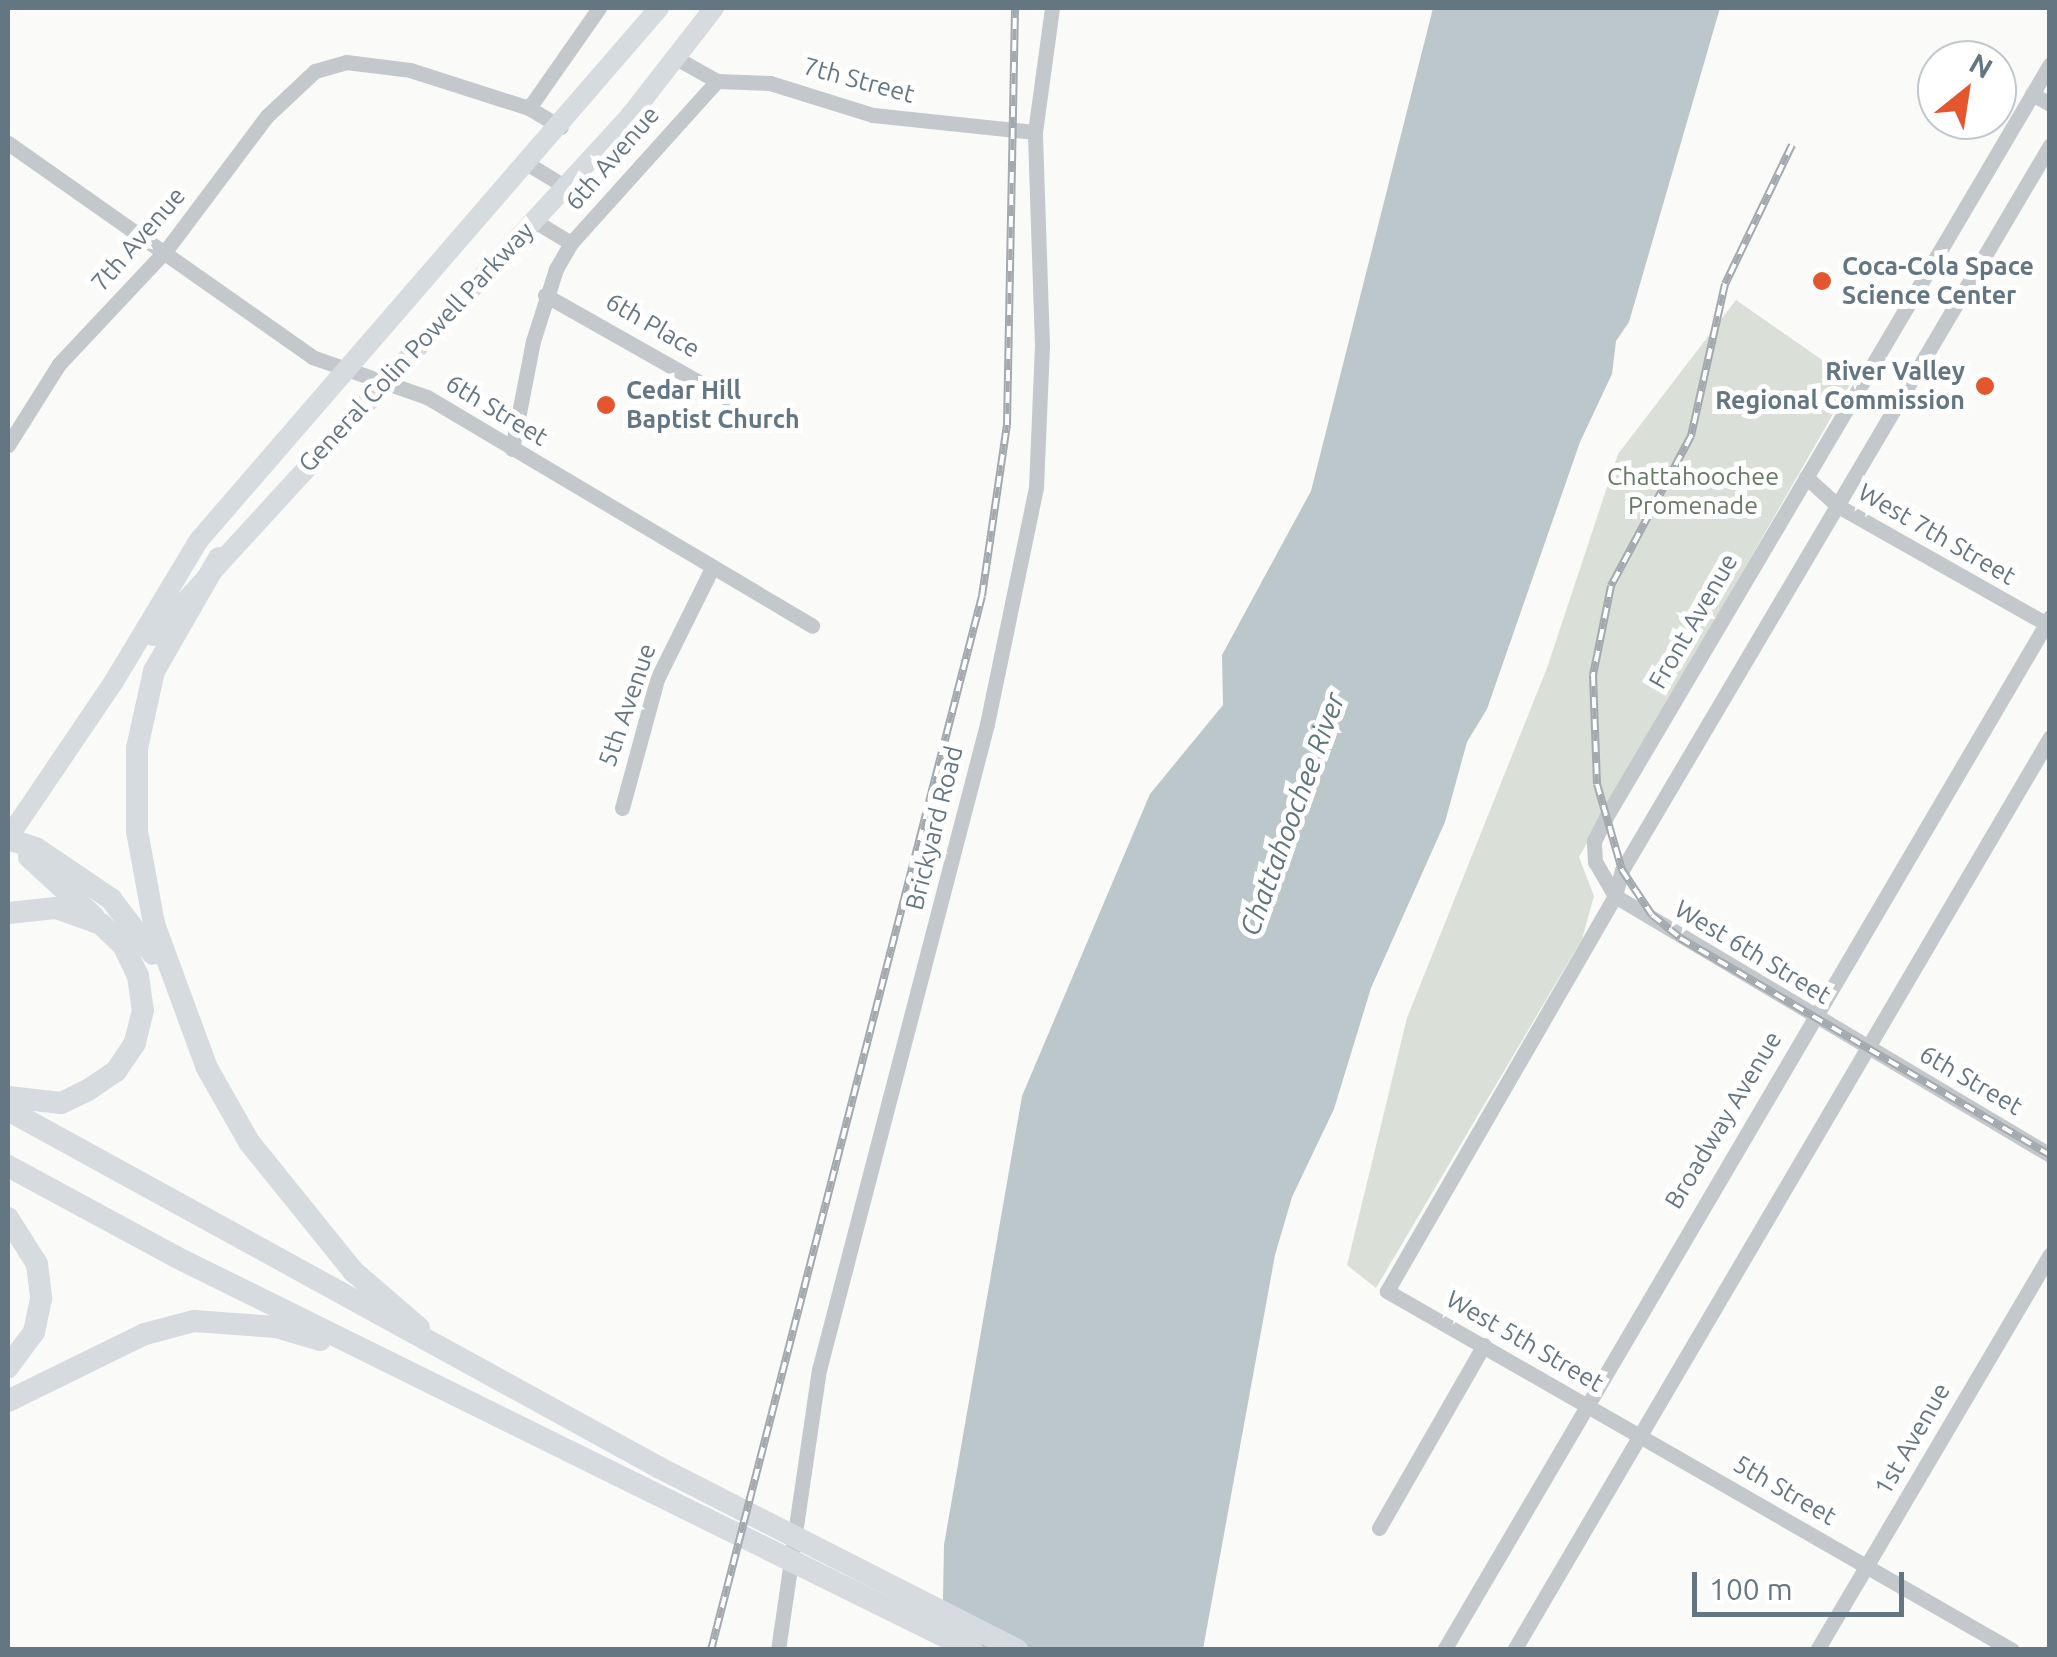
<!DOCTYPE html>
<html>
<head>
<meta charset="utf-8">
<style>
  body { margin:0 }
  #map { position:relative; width:2057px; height:1657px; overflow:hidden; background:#fafaf8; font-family:Ubuntu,sans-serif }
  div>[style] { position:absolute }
  .green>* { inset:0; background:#dadfd7 }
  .water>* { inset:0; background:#bbc7cb }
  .minor>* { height:15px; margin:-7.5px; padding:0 7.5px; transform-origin:7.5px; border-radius:7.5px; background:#c3c8cc }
  .major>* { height:20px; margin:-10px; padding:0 10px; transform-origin:10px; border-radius:10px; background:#d6dbdf }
  .highway>* { height:22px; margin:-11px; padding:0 11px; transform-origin:11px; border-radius:11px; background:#d6dbdf }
  .rail>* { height:8px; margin-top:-4px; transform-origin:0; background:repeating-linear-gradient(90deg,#fff 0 11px,#a2aab0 0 22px); box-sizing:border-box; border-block:2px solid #a2aab0 }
  .dots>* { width:28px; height:28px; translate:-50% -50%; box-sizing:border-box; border:5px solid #fff; border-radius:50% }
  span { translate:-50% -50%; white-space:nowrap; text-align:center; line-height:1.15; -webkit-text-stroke:10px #fff; paint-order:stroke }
  .street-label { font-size:25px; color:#657683 }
  .poi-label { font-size:25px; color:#657683; font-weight:700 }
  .left { translate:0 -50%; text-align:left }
  .right { translate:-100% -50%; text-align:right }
  .park-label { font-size:25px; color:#687a64 }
  .water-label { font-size:28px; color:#60757c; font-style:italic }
  .frame { position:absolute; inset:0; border:10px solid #657683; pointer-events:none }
  .north { position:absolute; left:1917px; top:40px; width:100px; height:100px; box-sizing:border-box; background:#fff; border:2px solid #c1c8cd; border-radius:50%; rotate:30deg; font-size:28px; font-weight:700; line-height:40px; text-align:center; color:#657683 }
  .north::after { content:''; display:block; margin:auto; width:35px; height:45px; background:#e4572e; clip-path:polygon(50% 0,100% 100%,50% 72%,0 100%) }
  .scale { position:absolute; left:1692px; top:1572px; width:212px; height:45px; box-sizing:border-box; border:5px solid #657683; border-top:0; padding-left:12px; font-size:30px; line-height:35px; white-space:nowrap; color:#657683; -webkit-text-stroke:8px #fff; paint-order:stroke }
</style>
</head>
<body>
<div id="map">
  <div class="green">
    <i style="clip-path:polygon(1736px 300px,1852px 381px,1579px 857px,1594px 896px,1582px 939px,1376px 1288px,1347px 1265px,1407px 1018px,1547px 668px,1618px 454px)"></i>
  </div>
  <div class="water">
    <i style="clip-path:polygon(1433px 8px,1720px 8px,1629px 322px,1616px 341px,1612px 374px,1580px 442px,1487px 709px,1467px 742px,1445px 822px,1371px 988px,1334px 1109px,1292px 1197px,1275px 1255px,1203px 1649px,942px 1650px,944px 1545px,1022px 1096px,1150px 794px,1223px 705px,1222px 655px,1311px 491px)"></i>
  </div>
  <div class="minor">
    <i style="left:676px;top:58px;width:47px;rotate:29.3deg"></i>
    <i style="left:717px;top:81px;width:53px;rotate:2.2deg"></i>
    <i style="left:770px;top:83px;width:108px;rotate:17.3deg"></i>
    <i style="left:873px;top:115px;width:163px;rotate:6deg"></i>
    <i style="left:2032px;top:94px;width:21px;rotate:29deg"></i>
    <i style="left:529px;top:108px;width:122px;rotate:-55deg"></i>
    <i style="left:8px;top:143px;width:372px;rotate:35.1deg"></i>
    <i style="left:312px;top:357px;width:122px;rotate:19.2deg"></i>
    <i style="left:427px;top:397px;width:448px;rotate:30.7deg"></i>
    <i style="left:528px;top:164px;width:44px;rotate:31.2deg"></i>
    <i style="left:533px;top:220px;width:44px;rotate:31.2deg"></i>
    <i style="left:545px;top:295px;width:217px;rotate:29.5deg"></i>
    <i style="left:8px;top:445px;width:96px;rotate:-57.8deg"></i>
    <i style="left:59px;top:364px;width:158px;rotate:-46.8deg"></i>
    <i style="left:167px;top:249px;width:166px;rotate:-53.1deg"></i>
    <i style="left:267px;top:116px;width:66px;rotate:-43.2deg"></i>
    <i style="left:315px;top:71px;width:32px;rotate:-16deg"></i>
    <i style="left:346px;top:62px;width:64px;rotate:7.1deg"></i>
    <i style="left:410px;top:70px;width:125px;rotate:17.7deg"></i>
    <i style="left:529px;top:108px;width:37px;rotate:31deg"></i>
    <i style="left:512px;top:449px;width:110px;rotate:-79deg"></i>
    <i style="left:533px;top:341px;width:76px;rotate:-72.3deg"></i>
    <i style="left:556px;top:269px;width:30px;rotate:-60deg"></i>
    <i style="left:571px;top:243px;width:218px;rotate:-48deg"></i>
    <i style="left:1806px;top:477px;width:43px;rotate:42.2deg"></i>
    <i style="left:1838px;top:506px;width:244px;rotate:29.5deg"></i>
    <i style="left:622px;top:808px;width:134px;rotate:-74.8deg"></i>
    <i style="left:657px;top:679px;width:124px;rotate:-63.6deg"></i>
    <i style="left:1615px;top:896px;width:39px;rotate:-120deg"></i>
    <i style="left:1595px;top:862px;width:21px;rotate:-93deg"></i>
    <i style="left:1594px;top:841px;width:27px;rotate:-63deg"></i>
    <i style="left:1606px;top:817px;width:874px;rotate:-59.47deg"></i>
    <i style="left:1615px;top:896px;width:506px;rotate:30.77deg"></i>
    <i style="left:1379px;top:1528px;width:211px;rotate:-60.2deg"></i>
    <i style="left:778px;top:1650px;width:283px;rotate:-81.7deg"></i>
    <i style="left:819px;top:1370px;width:667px;rotate:-75.42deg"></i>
    <i style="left:987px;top:724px;width:241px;rotate:-78.3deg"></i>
    <i style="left:1036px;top:488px;width:142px;rotate:-87.6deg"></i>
    <i style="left:1042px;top:346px;width:214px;rotate:-91.9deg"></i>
    <i style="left:1035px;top:132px;width:125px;rotate:-82.2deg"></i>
    <i style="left:1444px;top:1650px;width:1198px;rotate:-59.6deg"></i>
    <i style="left:1514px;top:1650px;width:1059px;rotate:-59.58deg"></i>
    <i style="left:1817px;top:1650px;width:459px;rotate:-59.5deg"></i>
    <i style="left:2012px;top:1650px;width:721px;rotate:-150.13deg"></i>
    <i style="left:1387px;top:1291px;width:456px;rotate:-60deg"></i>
    <i style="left:1615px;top:896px;width:27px;rotate:-75deg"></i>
    <i style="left:1622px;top:870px;width:842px;rotate:-59.44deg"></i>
  </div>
  <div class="major">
    <i style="left:153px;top:636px;width:706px;rotate:-47.47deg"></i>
    <i style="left:630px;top:116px;width:137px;rotate:-52.1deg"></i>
    <i style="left:8px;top:838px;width:187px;rotate:-55.9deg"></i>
    <i style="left:113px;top:683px;width:167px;rotate:-59deg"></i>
    <i style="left:199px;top:540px;width:703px;rotate:-49.15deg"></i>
  </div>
  <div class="highway">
    <i style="left:219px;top:558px;width:130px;rotate:119.9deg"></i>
    <i style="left:154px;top:671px;width:79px;rotate:102.4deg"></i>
    <i style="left:137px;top:748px;width:83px;rotate:90deg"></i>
    <i style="left:137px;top:831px;width:95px;rotate:79.6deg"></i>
    <i style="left:154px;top:924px;width:153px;rotate:69.8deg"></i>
    <i style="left:207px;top:1068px;width:85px;rotate:60.4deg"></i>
    <i style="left:249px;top:1142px;width:166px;rotate:51.1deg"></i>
    <i style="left:353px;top:1271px;width:87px;rotate:40.8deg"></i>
    <i style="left:8px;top:839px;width:29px;rotate:18deg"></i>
    <i style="left:36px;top:848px;width:91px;rotate:34.2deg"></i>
    <i style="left:111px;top:899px;width:69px;rotate:52.6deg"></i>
    <i style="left:29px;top:857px;width:88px;rotate:42.7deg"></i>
    <i style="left:8px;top:913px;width:48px;rotate:-5.9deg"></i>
    <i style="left:56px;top:908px;width:48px;rotate:19.6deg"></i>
    <i style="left:101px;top:924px;width:30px;rotate:44deg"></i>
    <i style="left:123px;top:945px;width:34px;rotate:64deg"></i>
    <i style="left:138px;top:976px;width:34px;rotate:82deg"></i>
    <i style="left:143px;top:1010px;width:34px;rotate:104deg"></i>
    <i style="left:135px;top:1043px;width:34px;rotate:124deg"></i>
    <i style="left:116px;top:1071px;width:34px;rotate:146deg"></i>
    <i style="left:88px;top:1090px;width:30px;rotate:154deg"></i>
    <i style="left:61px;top:1103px;width:53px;rotate:-173.5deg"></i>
    <i style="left:8px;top:1110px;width:744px;rotate:28.77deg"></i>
    <i style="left:660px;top:1468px;width:401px;rotate:27deg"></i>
    <i style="left:8px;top:1166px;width:191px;rotate:28.4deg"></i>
    <i style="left:176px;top:1257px;width:888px;rotate:26.28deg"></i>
    <i style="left:8px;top:1218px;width:54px;rotate:57.8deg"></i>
    <i style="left:37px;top:1264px;width:35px;rotate:83deg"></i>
    <i style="left:41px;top:1299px;width:34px;rotate:102deg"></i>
    <i style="left:34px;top:1332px;width:44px;rotate:126.6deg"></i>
    <i style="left:8px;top:1401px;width:153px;rotate:-26.1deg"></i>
    <i style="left:145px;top:1334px;width:51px;rotate:-14.9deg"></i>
    <i style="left:194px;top:1321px;width:82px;rotate:4.2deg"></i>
    <i style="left:276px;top:1327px;width:46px;rotate:16.5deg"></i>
  </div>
  <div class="rail">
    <i style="left:1792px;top:145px;width:154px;rotate:115.7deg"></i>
    <i style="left:1725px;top:284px;width:156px;rotate:102.6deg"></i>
    <i style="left:1691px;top:436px;width:170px;rotate:118.1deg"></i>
    <i style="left:1611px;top:586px;width:91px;rotate:101.4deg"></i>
    <i style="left:1593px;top:675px;width:109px;rotate:87.9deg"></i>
    <i style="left:1597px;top:784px;width:90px;rotate:73.8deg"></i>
    <i style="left:1622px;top:870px;width:54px;rotate:56.3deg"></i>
    <i style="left:1652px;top:915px;width:36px;rotate:39deg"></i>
    <i style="left:1680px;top:938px;width:429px;rotate:30.4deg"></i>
    <i style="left:711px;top:1650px;width:1088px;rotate:-75.58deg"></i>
    <i style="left:982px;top:596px;width:173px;rotate:-81.7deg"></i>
    <i style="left:1007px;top:425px;width:417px;rotate:-88.9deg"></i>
  </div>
  <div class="dots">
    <i style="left:1822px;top:281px;background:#e4572e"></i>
    <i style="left:1985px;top:386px;background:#e4572e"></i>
    <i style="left:606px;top:405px;background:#e4572e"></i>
  </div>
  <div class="street-label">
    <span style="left:859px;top:80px;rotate:15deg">7th Street</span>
    <span style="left:612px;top:158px;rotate:-49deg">6th Avenue</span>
    <span style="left:138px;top:239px;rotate:-49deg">7th Avenue</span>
    <span style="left:653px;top:325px;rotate:30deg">6th Place</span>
    <span style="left:416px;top:347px;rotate:-47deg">General Colin Powell Parkway</span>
    <span style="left:497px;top:410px;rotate:31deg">6th Street</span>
    <span style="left:1937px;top:534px;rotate:30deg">West 7th Street</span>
    <span style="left:1693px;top:621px;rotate:-60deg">Front Avenue</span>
    <span style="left:627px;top:705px;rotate:-71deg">5th Avenue</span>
    <span style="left:934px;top:828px;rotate:-76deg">Brickyard Road</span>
    <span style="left:1753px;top:952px;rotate:31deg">West 6th Street</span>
    <span style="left:1971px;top:1080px;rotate:30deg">6th Street</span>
    <span style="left:1723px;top:1120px;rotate:-59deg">Broadway Avenue</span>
    <span style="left:1525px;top:1341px;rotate:30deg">West 5th Street</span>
    <span style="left:1912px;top:1439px;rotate:-60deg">1st Avenue</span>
    <span style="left:1785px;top:1490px;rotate:30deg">5th Street</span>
  </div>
  <div class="poi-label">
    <span class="left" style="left:1842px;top:281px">Coca-Cola Space<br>Science Center</span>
    <span class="right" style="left:1965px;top:386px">River Valley<br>Regional Commission</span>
    <span class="left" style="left:626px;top:405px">Cedar Hill<br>Baptist Church</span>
  </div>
  <div class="park-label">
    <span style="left:1693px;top:491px">Chattahoochee<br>Promenade</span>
  </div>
  <div class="water-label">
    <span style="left:1292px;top:814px;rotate:-70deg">Chattahoochee River</span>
  </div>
  <div class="frame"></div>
  <div class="north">N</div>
  <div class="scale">100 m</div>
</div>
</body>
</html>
